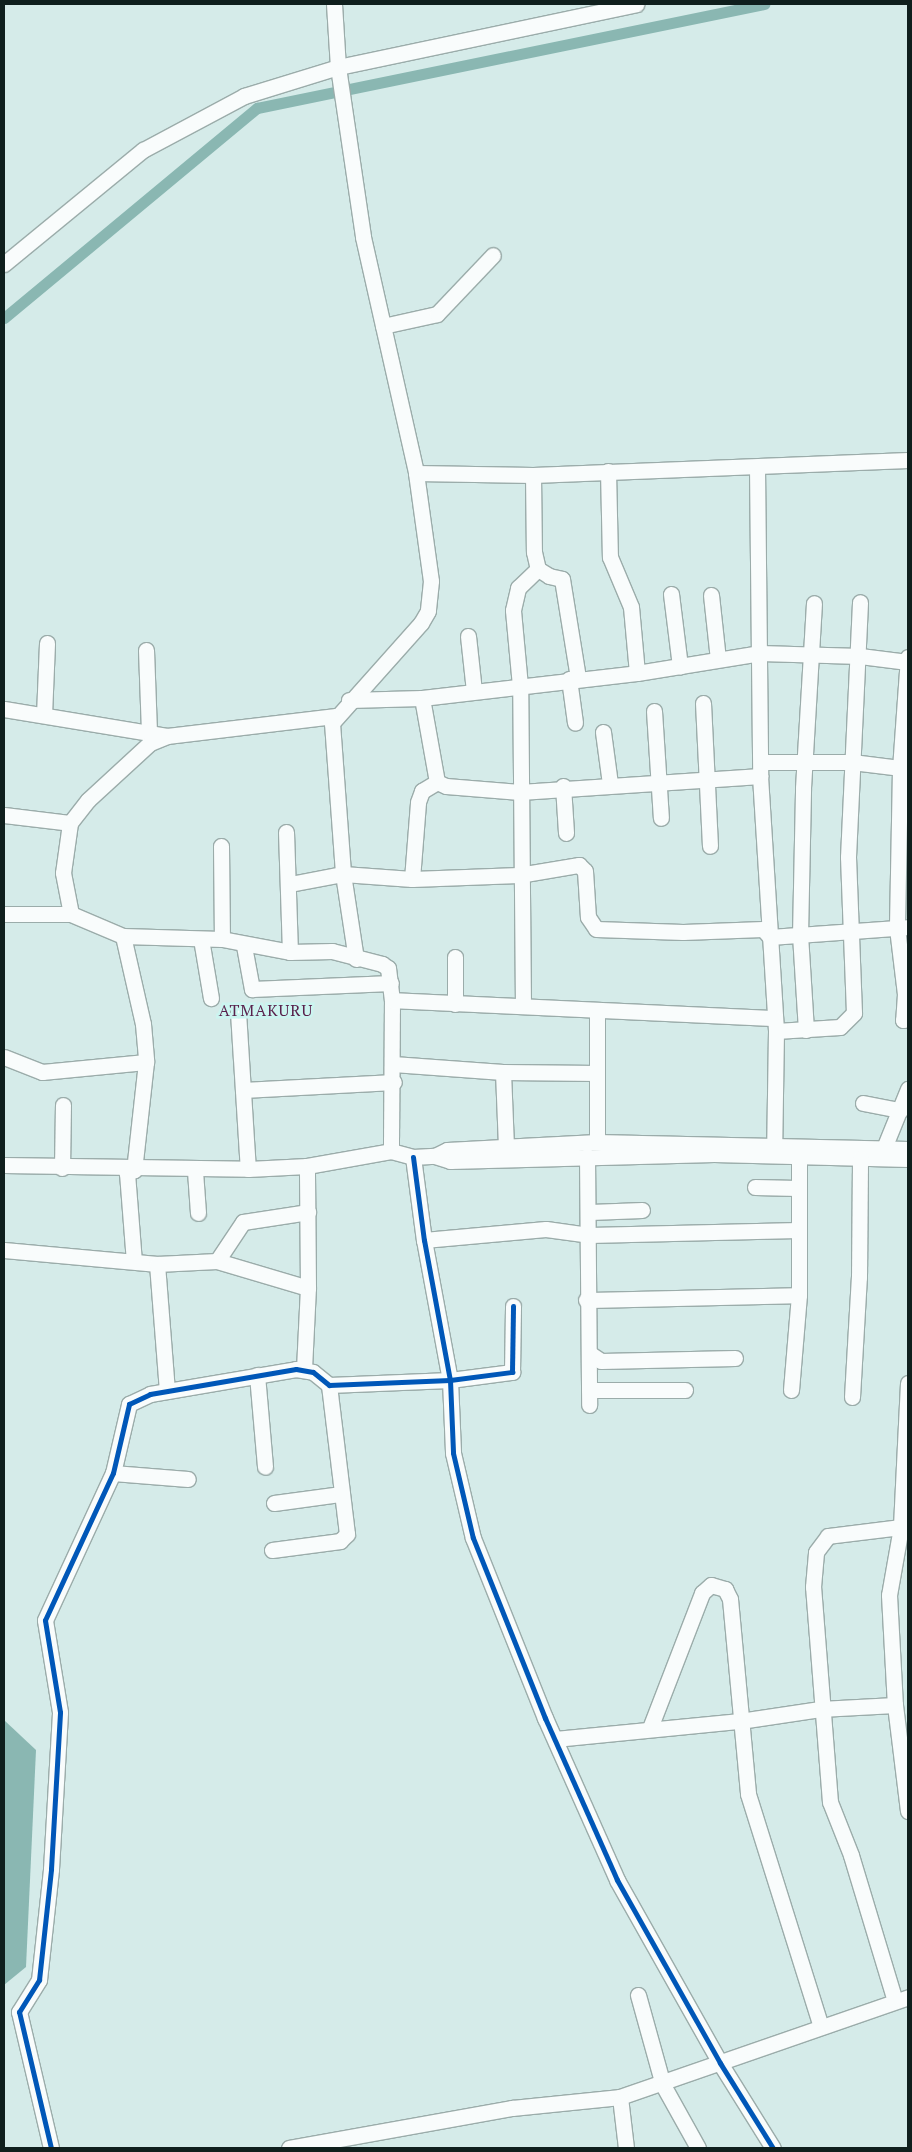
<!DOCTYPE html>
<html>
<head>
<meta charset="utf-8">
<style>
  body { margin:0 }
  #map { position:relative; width:912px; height:2152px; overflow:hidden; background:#d5ebe9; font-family:"PT Serif",serif }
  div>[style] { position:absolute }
  .water>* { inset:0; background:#8ab7b2 }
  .canal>* { height:11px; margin:-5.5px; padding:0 5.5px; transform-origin:5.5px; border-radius:5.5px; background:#8ab7b2 }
  .roads { filter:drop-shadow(1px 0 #9bacaa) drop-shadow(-1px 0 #9bacaa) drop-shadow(0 1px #9bacaa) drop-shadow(0 -1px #9bacaa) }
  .minor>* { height:15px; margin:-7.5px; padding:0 7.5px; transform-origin:7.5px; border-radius:7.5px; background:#f9fcfc }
  .cycleway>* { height:5px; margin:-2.5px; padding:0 2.5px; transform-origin:2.5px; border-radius:2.5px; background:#0057b8 }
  span { translate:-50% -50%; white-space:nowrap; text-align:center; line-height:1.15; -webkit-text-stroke:5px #cbf5f0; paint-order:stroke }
  .quarter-label { font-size:16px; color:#59214c; letter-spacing:1px }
  .frame { position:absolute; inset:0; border:5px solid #0f1f1d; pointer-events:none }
</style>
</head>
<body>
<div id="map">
  <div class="water">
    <i style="clip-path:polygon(4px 1720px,36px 1750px,26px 1967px,4px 1985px)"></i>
  </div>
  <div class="canal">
    <i style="left:4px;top:318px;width:329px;rotate:-39.7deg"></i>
    <i style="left:257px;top:108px;width:518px;rotate:-11.59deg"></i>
  </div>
  <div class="roads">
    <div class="minor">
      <i style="left:334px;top:4px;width:63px;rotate:86.4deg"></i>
      <i style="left:338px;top:67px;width:172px;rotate:81.6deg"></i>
      <i style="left:363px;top:237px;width:242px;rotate:77.3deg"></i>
      <i style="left:416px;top:473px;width:109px;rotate:82.1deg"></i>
      <i style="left:431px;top:581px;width:30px;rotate:96deg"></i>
      <i style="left:428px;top:611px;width:14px;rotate:120deg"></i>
      <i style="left:421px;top:623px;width:134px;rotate:131.7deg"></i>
      <i style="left:332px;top:723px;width:151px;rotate:85.8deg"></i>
      <i style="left:343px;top:874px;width:86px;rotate:81.3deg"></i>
      <i style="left:4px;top:264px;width:180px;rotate:-39.4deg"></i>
      <i style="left:143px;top:150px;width:115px;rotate:-28.1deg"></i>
      <i style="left:244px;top:96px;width:98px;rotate:-17.1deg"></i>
      <i style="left:338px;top:67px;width:305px;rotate:-11.9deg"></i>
      <i style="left:383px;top:326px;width:55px;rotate:-12.5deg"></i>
      <i style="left:437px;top:314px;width:81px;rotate:-46.5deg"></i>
      <i style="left:757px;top:467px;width:309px;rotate:89.4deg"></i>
      <i style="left:760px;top:776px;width:256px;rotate:86.4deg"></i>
      <i style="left:776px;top:1031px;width:124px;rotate:90.9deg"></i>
      <i style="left:608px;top:471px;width:86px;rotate:88.7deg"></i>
      <i style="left:610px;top:557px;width:54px;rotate:67.2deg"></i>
      <i style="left:631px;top:607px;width:66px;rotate:84.8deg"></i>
      <i style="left:416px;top:473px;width:117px;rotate:1deg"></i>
      <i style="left:533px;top:475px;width:375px;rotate:-2.3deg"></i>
      <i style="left:533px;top:475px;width:77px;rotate:89.3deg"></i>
      <i style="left:534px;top:552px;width:17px;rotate:77deg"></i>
      <i style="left:538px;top:569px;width:13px;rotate:32deg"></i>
      <i style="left:549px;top:576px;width:13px;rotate:13deg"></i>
      <i style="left:562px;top:579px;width:100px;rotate:80.8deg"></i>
      <i style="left:671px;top:594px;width:73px;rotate:82.9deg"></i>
      <i style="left:711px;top:595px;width:64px;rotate:83.8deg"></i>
      <i style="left:468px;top:636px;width:55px;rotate:83.8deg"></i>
      <i style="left:146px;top:650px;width:83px;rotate:87.9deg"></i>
      <i style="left:908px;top:657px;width:112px;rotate:94.1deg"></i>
      <i style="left:900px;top:769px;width:159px;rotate:91.1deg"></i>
      <i style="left:897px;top:928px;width:66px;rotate:83.1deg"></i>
      <i style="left:905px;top:994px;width:26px;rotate:94deg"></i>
      <i style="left:903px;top:1020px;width:5px;rotate:-11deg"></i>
      <i style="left:569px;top:679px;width:44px;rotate:82.2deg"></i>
      <i style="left:422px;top:698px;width:85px;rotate:79.9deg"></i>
      <i style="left:437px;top:782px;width:10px;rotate:24deg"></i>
      <i style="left:446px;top:786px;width:74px;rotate:4.6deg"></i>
      <i style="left:520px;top:792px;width:241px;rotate:-3.8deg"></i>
      <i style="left:349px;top:700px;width:73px;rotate:-1.6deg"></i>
      <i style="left:422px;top:698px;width:216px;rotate:-6.6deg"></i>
      <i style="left:637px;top:673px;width:125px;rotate:-9.2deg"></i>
      <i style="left:760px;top:653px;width:100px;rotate:1.7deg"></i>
      <i style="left:860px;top:656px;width:48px;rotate:7.1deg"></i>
      <i style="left:703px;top:703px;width:143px;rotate:87.2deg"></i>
      <i style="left:4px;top:709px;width:165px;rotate:9.4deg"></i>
      <i style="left:654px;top:711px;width:107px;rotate:86.3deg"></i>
      <i style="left:44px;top:715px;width:72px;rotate:-87.6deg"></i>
      <i style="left:603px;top:732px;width:52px;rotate:82.3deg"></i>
      <i style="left:761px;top:762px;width:91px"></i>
      <i style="left:852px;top:762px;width:56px;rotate:7.1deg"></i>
      <i style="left:563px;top:786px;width:47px;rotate:86.3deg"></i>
      <i style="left:4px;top:815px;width:66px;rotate:6.9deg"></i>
      <i style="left:286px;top:832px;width:120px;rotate:88.1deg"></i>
      <i style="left:221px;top:846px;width:93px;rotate:89.4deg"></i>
      <i style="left:412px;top:879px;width:77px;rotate:-85.5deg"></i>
      <i style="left:418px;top:802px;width:12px;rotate:-70deg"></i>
      <i style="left:422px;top:791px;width:17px;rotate:-31deg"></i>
      <i style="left:290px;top:884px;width:54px;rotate:-10.7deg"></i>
      <i style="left:343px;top:874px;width:69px;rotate:4.1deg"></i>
      <i style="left:412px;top:879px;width:107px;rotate:-2.1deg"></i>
      <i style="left:519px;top:875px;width:61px;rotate:-9.5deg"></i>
      <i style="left:579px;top:865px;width:8px;rotate:45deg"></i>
      <i style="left:585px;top:871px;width:46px;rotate:86.3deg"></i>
      <i style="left:588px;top:917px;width:14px;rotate:56deg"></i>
      <i style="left:596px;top:929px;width:87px;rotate:2deg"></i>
      <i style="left:683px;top:932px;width:80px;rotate:-2.1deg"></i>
      <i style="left:763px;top:929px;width:11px;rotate:49deg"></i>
      <i style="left:770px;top:937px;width:138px;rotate:-4.1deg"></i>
      <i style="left:4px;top:914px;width:67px"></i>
      <i style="left:71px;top:914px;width:56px;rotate:22.9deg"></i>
      <i style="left:123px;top:936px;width:99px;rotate:1.7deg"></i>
      <i style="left:222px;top:939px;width:69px;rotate:10.8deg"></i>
      <i style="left:290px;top:952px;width:42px;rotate:-1.4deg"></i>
      <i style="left:332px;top:951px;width:52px;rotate:14.6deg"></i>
      <i style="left:382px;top:964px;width:7px;rotate:34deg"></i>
      <i style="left:388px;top:968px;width:32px;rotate:83deg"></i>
      <i style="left:392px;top:1000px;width:151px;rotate:90.4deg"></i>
      <i style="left:71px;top:914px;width:42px;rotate:-101deg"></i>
      <i style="left:63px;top:873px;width:50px;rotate:-82deg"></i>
      <i style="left:70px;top:823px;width:29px;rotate:-52deg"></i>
      <i style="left:88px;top:800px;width:84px;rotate:-42.6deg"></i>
      <i style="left:150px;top:743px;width:18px;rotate:-22deg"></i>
      <i style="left:167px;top:736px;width:168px;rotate:-6.8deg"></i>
      <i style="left:123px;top:936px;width:90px;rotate:77.2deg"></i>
      <i style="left:143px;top:1024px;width:38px;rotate:85deg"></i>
      <i style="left:146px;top:1062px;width:109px;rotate:96.3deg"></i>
      <i style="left:134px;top:1170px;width:8px;rotate:157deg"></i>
      <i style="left:127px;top:1173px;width:88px;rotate:85.5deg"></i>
      <i style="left:201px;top:939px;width:60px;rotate:80.4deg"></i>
      <i style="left:244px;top:946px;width:44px;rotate:79.5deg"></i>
      <i style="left:252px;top:989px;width:139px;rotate:-2.5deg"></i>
      <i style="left:392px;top:1000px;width:383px;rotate:2.7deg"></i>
      <i style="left:455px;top:1004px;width:47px;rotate:-90deg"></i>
      <i style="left:523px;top:1006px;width:320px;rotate:-90.5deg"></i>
      <i style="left:520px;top:686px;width:76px;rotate:-95.3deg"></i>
      <i style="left:513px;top:610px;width:23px;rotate:-77deg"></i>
      <i style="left:518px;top:588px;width:28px;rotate:-44deg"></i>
      <i style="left:238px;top:1012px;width:157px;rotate:86.4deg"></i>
      <i style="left:806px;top:1030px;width:95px;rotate:-93.6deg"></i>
      <i style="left:800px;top:935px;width:147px;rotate:-88.8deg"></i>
      <i style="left:803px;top:788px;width:185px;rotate:-86.6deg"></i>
      <i style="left:776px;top:1031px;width:64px;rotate:-3.6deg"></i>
      <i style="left:840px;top:1027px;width:20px;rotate:-45deg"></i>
      <i style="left:854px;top:1013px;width:156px;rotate:-92.2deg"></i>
      <i style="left:848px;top:857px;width:255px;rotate:-87.3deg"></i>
      <i style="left:4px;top:1057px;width:41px;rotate:21.5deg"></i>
      <i style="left:42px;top:1072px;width:104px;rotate:-5.5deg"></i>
      <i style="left:393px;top:1064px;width:110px;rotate:4.2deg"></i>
      <i style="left:503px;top:1072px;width:94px;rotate:0.6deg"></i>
      <i style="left:503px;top:1072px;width:74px;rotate:87.7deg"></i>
      <i style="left:243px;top:1090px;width:151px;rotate:-3deg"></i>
      <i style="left:863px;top:1103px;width:38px;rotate:11deg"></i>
      <i style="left:597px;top:1142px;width:132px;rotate:-90deg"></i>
      <i style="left:884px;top:1148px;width:64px;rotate:-67.9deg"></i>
      <i style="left:435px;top:1156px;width:16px;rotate:18deg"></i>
      <i style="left:450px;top:1161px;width:264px;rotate:-1.5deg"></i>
      <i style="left:714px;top:1154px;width:194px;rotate:1.5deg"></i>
      <i style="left:587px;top:1156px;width:249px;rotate:89.5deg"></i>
      <i style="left:413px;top:1157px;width:84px;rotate:82.5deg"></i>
      <i style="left:424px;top:1240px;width:142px;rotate:79.5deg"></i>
      <i style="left:450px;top:1380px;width:73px;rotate:87.6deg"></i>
      <i style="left:453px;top:1453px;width:87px;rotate:76.8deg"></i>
      <i style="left:473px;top:1538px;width:194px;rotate:68.2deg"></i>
      <i style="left:545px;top:1718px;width:177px;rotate:66deg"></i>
      <i style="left:617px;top:1880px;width:210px;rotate:60.6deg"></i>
      <i style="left:720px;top:2063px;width:100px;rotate:58.1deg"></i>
      <i style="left:4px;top:1165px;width:244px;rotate:0.9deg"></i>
      <i style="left:248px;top:1169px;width:59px;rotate:-2.9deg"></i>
      <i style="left:307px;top:1166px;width:85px;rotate:-10.1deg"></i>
      <i style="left:391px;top:1151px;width:23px;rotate:15deg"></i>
      <i style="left:413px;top:1157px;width:22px;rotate:-3deg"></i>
      <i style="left:435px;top:1156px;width:13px;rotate:-27deg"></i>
      <i style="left:447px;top:1150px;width:150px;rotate:-3.1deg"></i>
      <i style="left:597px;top:1142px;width:311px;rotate:1.3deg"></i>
      <i style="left:62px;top:1168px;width:63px;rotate:-89.1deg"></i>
      <i style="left:195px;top:1171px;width:42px;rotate:85.9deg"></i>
      <i style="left:755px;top:1187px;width:42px;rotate:1.4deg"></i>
      <i style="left:590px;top:1212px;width:52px;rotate:-2.2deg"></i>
      <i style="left:424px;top:1240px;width:122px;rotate:-5.2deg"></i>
      <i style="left:546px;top:1229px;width:43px;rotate:7.9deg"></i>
      <i style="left:589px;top:1235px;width:209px;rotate:-1.4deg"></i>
      <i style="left:4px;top:1250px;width:154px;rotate:5.2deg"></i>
      <i style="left:157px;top:1264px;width:60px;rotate:-2.9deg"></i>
      <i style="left:217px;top:1261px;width:95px;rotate:16.5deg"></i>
      <i style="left:217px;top:1261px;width:47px;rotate:-56.3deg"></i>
      <i style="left:243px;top:1222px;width:66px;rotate:-8.7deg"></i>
      <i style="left:157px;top:1264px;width:127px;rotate:85.5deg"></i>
      <i style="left:586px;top:1300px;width:213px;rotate:-1.3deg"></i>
      <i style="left:589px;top:1353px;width:14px;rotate:34deg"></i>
      <i style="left:601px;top:1361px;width:134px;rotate:-1.3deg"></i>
      <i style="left:304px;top:1369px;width:81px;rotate:-87.2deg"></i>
      <i style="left:308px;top:1288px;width:122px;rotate:-90.5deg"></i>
      <i style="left:257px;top:1375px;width:92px;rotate:85deg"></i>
      <i style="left:908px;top:1383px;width:144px;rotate:92.8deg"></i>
      <i style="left:901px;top:1527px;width:69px;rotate:100deg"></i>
      <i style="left:889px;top:1595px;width:110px;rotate:86.9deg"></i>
      <i style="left:895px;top:1705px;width:107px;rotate:83deg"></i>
      <i style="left:589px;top:1390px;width:96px"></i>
      <i style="left:791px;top:1390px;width:95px;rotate:-85.2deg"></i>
      <i style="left:799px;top:1295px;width:139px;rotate:-90deg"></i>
      <i style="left:852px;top:1397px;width:120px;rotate:-86.7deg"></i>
      <i style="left:859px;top:1277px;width:119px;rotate:-89.5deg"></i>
      <i style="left:113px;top:1473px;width:75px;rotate:4.6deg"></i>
      <i style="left:274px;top:1503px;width:68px;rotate:-7.7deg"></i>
      <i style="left:272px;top:1550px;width:69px;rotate:-7.5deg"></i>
      <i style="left:340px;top:1541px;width:10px;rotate:-45deg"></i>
      <i style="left:347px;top:1534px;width:150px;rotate:-96.9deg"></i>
      <i style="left:650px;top:1728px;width:145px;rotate:-68.9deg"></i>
      <i style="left:702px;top:1593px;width:12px;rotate:-42deg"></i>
      <i style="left:711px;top:1585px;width:15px;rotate:16deg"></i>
      <i style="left:725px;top:1589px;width:11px;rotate:63deg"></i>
      <i style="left:730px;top:1599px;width:196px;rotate:84.7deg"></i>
      <i style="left:748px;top:1794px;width:244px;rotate:72.6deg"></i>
      <i style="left:555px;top:1739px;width:186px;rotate:-5.6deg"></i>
      <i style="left:740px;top:1721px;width:81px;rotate:-8.5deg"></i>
      <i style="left:820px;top:1709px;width:75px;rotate:-3.1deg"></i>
      <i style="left:638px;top:1995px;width:93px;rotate:74.5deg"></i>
      <i style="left:663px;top:2085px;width:72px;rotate:60.9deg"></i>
      <i style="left:895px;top:2001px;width:152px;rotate:-106.8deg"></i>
      <i style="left:851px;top:1855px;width:57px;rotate:-111.6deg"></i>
      <i style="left:830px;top:1802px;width:216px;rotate:-94.5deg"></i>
      <i style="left:813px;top:1587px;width:35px;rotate:-85deg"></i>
      <i style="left:816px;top:1552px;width:20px;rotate:-53deg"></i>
      <i style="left:828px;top:1536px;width:74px;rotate:-7deg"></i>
      <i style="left:620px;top:2097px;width:51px;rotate:83.3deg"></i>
      <i style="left:51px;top:2148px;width:140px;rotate:-103.2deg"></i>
      <i style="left:19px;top:2012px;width:38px;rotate:-58deg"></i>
      <i style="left:39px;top:1980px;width:112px;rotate:-83.8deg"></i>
      <i style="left:51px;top:1869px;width:157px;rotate:-86.7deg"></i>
      <i style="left:60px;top:1712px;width:93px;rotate:-99.3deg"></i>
      <i style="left:45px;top:1620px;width:162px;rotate:-65.2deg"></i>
      <i style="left:113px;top:1473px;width:71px;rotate:-76.9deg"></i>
      <i style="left:129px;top:1404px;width:23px;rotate:-25deg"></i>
      <i style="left:150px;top:1394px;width:148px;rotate:-9.7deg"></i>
      <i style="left:296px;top:1369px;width:17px;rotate:10deg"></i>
      <i style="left:313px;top:1372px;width:21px;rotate:39deg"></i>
      <i style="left:329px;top:1385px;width:121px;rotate:-2.4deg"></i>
      <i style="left:450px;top:1380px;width:63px;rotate:-7.4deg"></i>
      <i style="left:512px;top:1372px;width:66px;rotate:-89.1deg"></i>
      <i style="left:289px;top:2148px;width:227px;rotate:-10.2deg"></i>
      <i style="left:512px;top:2108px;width:109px;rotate:-5.8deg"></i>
      <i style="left:620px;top:2097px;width:305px;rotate:-19.1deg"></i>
    </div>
  </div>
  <div class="cycleway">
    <i style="left:413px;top:1157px;width:84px;rotate:82.5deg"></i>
    <i style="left:424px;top:1240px;width:142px;rotate:79.5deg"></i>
    <i style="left:450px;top:1380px;width:73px;rotate:87.6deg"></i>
    <i style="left:453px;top:1453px;width:87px;rotate:76.8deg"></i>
    <i style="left:473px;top:1538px;width:194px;rotate:68.2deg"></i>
    <i style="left:545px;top:1718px;width:177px;rotate:66deg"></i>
    <i style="left:617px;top:1880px;width:210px;rotate:60.6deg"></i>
    <i style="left:720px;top:2063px;width:100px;rotate:58.1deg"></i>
    <i style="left:51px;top:2148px;width:140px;rotate:-103.2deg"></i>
    <i style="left:19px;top:2012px;width:38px;rotate:-58deg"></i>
    <i style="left:39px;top:1980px;width:112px;rotate:-83.8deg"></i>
    <i style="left:51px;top:1869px;width:157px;rotate:-86.7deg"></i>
    <i style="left:60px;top:1712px;width:93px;rotate:-99.3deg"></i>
    <i style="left:45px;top:1620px;width:162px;rotate:-65.2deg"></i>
    <i style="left:113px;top:1473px;width:71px;rotate:-76.9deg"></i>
    <i style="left:129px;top:1404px;width:23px;rotate:-25deg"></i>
    <i style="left:150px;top:1394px;width:148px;rotate:-9.7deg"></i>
    <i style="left:296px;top:1369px;width:17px;rotate:10deg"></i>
    <i style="left:313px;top:1372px;width:21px;rotate:39deg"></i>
    <i style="left:329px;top:1385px;width:121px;rotate:-2.4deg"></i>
    <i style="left:450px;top:1380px;width:63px;rotate:-7.4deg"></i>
    <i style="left:512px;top:1372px;width:66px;rotate:-89.1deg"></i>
  </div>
  <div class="quarter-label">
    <span style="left:266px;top:1010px">ATMAKURU</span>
  </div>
  <div class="frame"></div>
</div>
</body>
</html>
